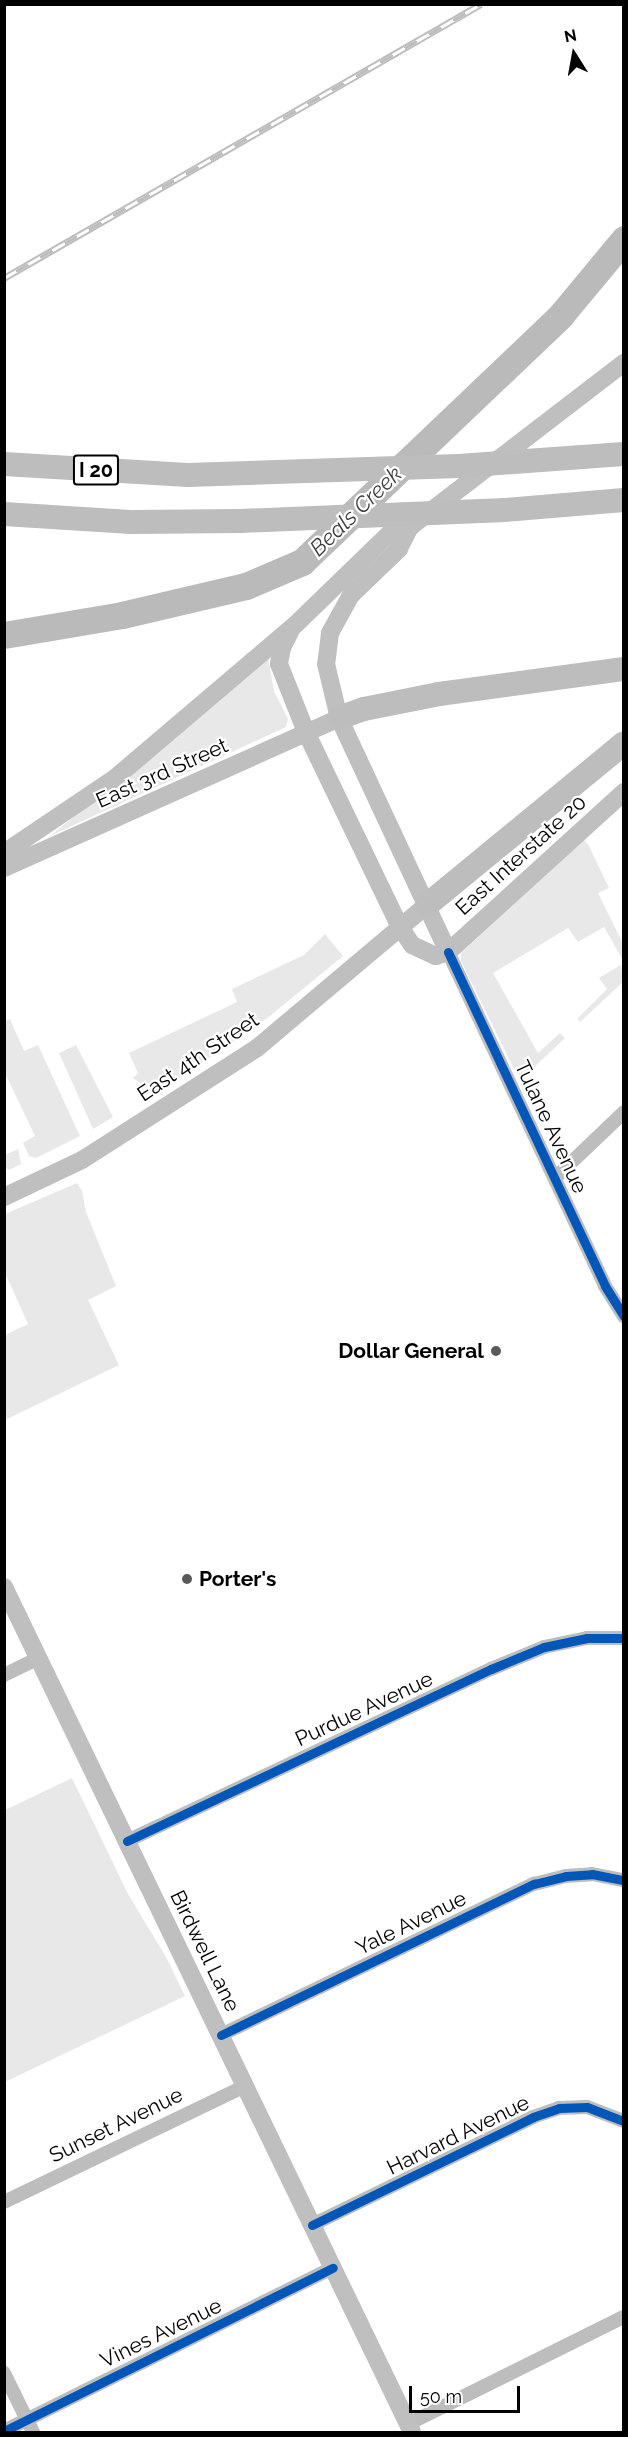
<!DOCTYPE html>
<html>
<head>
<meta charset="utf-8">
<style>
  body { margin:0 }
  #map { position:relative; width:628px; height:2437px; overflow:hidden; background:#fff; font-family:Raleway,sans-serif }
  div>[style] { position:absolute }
  .green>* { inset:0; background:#e8e8e8 }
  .river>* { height:27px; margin:-13.5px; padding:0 13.5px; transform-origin:13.5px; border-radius:13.5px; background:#bababa }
  .minor>* { height:14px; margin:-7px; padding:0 7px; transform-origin:7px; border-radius:7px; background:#bdbdbd }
  .secondary>* { height:18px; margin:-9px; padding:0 9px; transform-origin:9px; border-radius:9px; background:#bfbfbf }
  .motorway>* { height:24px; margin:-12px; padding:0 12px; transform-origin:12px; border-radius:12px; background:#bdbdbd }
  .rail>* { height:7px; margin-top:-3.5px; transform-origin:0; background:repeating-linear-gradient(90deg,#fff 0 14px,#bdbdbd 0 28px); box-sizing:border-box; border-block:2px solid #bdbdbd }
  .cycleway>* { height:9px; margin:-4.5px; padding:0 4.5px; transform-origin:4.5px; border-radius:4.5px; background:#0057b8 }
  .dots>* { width:16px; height:16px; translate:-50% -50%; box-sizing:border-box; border:3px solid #fff; border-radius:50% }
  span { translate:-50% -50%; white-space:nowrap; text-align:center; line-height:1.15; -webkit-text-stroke:4.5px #fff; paint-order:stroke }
  .shield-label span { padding:2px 4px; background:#fff; border:2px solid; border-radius:4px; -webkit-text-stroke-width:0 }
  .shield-label { font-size:20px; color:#000; font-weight:700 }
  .street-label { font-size:21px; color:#000 }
  .poi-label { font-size:21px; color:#000; font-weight:700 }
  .right { translate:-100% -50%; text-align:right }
  .left { translate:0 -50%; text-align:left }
  .water-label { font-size:22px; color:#3d3d3d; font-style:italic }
  .frame { position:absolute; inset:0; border:6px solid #000; pointer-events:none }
  .north { position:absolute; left:544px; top:24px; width:60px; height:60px; -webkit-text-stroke:4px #fff; paint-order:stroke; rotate:349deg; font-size:16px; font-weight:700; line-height:24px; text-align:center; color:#000 }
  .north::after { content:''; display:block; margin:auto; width:21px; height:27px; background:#000; clip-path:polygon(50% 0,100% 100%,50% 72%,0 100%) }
  .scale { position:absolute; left:409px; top:2386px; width:111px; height:27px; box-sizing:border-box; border:3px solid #000; border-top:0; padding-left:8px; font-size:18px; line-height:21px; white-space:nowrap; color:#000; -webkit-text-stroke:4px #fff; paint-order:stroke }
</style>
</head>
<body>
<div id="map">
  <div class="green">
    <i style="clip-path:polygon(268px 658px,274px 691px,288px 719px,286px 727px,50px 836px)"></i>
    <i style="clip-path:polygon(583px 839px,588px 844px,609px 888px,598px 893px,623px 944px,623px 960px,604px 927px,578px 942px,568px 928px,493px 973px,538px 1053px,560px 1033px,565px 1038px,526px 1075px,520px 1076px,515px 1071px,461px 961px,461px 953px)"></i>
    <i style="clip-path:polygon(325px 934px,343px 956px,270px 1016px,156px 1094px,133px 1078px,138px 1073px,129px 1053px,237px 1002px,232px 989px,304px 955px)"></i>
    <i style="clip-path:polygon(621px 965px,623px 982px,580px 1022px,577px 1019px,607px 989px,599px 978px)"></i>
    <i style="clip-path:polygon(10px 1019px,24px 1051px,38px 1045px,80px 1136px,36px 1158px,29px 1156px,23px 1143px,35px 1136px,5px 1073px,5px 1021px)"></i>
    <i style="clip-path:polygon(76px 1045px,113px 1117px,93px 1129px,59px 1053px)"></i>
    <i style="clip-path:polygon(18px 1149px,21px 1164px,9px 1170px,5px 1168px,5px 1155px)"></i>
    <i style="clip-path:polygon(77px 1183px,82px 1191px,86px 1212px,116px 1286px,88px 1300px,119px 1365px,5px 1420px,5px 1335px,28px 1324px,5px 1273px,5px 1214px)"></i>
    <i style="clip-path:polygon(72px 1778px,128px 1894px,166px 1957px,185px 1996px,5px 2082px,5px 1810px)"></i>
  </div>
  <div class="river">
    <i style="left:4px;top:635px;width:120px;rotate:-9.6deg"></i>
    <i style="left:122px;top:615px;width:127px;rotate:-13.2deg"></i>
    <i style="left:246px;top:586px;width:61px;rotate:-23.2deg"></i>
    <i style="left:302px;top:562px;width:358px;rotate:-43.6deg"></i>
    <i style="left:561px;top:315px;width:99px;rotate:-50.3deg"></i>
  </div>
  <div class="minor">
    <i style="left:448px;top:952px;width:369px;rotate:64.8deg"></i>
    <i style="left:605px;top:1286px;width:36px;rotate:58deg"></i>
    <i style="left:556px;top:1177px;width:94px;rotate:-43.7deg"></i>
    <i style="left:4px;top:1675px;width:39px;rotate:-26deg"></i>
    <i style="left:127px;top:1841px;width:403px;rotate:-25.3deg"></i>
    <i style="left:491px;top:1669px;width:57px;rotate:-22.5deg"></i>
    <i style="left:544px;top:1647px;width:44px;rotate:-11.8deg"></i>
    <i style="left:587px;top:1638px;width:37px"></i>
    <i style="left:221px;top:2035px;width:348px;rotate:-25.8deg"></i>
    <i style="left:534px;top:1884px;width:33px;rotate:-14deg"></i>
    <i style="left:566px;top:1876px;width:26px;rotate:-4deg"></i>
    <i style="left:592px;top:1874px;width:33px;rotate:11deg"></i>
    <i style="left:4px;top:2202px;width:267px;rotate:-25.7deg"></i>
    <i style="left:312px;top:2225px;width:246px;rotate:-26deg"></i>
    <i style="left:533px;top:2117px;width:28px;rotate:-19deg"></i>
    <i style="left:559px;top:2108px;width:28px;rotate:-2deg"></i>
    <i style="left:587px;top:2107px;width:40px;rotate:21deg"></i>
    <i style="left:4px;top:2373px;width:66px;rotate:63.8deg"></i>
    <i style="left:408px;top:2424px;width:241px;rotate:-26.4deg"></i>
    <i style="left:4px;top:2431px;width:367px;rotate:-26.4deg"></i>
  </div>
  <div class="secondary">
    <i style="left:410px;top:527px;width:25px;rotate:117deg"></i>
    <i style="left:399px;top:549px;width:66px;rotate:136.2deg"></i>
    <i style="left:351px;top:595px;width:43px;rotate:118.9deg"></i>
    <i style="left:330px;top:633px;width:31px;rotate:97deg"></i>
    <i style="left:326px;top:664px;width:56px;rotate:76.5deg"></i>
    <i style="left:339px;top:718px;width:258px;rotate:65deg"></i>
    <i style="left:290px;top:632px;width:18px;rotate:117deg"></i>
    <i style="left:282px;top:648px;width:16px;rotate:101deg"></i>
    <i style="left:279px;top:664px;width:73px;rotate:68.3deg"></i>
    <i style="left:306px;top:732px;width:216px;rotate:64.3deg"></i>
    <i style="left:400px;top:927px;width:22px;rotate:56deg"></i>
    <i style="left:412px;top:945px;width:26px;rotate:25deg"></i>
    <i style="left:436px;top:956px;width:13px;rotate:-18deg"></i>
    <i style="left:448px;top:952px;width:238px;rotate:-42.3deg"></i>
    <i style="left:4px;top:853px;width:134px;rotate:-34deg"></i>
    <i style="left:115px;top:778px;width:236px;rotate:-40.4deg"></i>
    <i style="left:295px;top:625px;width:132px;rotate:-44.1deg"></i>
    <i style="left:390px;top:533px;width:21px;rotate:-17deg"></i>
    <i style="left:410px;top:527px;width:270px;rotate:-37.5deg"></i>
    <i style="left:4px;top:868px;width:367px;rotate:-24.1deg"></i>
    <i style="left:4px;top:1197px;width:86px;rotate:-25.4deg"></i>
    <i style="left:82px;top:1160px;width:208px;rotate:-32.6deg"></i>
    <i style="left:257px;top:1048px;width:222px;rotate:-40.1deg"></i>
    <i style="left:4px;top:1587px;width:938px;rotate:64.23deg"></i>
  </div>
  <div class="motorway">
    <i style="left:4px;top:464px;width:184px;rotate:3.4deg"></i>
    <i style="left:188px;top:475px;width:271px;rotate:-1.9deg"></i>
    <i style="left:459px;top:466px;width:165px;rotate:-4.2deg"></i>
    <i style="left:4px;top:514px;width:127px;rotate:3.6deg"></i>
    <i style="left:131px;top:522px;width:109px;rotate:-0.5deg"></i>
    <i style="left:240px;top:521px;width:265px;rotate:-2.4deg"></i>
    <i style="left:505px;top:510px;width:119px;rotate:-4.8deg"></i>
    <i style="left:339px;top:718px;width:27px;rotate:-20deg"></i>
    <i style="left:364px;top:709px;width:76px;rotate:-11.3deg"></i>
    <i style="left:439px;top:694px;width:187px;rotate:-7.7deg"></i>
    <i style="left:427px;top:905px;width:255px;rotate:-39.4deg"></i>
  </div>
  <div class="rail">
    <i style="left:4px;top:278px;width:550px;rotate:-29.87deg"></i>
  </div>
  <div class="cycleway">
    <i style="left:448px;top:952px;width:369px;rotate:64.8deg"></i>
    <i style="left:605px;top:1286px;width:36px;rotate:58deg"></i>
    <i style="left:127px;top:1841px;width:403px;rotate:-25.3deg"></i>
    <i style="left:491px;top:1669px;width:57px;rotate:-22.5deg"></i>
    <i style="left:544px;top:1647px;width:44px;rotate:-11.8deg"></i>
    <i style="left:587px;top:1638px;width:37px"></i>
    <i style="left:221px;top:2035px;width:348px;rotate:-25.8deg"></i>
    <i style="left:534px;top:1884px;width:33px;rotate:-14deg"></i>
    <i style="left:566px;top:1876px;width:26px;rotate:-4deg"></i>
    <i style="left:592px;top:1874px;width:33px;rotate:11deg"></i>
    <i style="left:312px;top:2225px;width:246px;rotate:-26deg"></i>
    <i style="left:533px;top:2117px;width:28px;rotate:-19deg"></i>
    <i style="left:559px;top:2108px;width:28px;rotate:-2deg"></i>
    <i style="left:587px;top:2107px;width:40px;rotate:21deg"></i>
    <i style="left:4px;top:2431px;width:367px;rotate:-26.4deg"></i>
  </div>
  <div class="dots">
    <i style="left:496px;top:1351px;background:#595959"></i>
    <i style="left:187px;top:1579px;background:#595959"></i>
  </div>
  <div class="shield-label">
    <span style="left:96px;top:470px">I 20</span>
  </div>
  <div class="street-label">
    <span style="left:162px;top:773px;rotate:-24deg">East 3rd Street</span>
    <span style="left:521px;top:855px;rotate:-42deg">East Interstate 20</span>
    <span style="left:198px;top:1057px;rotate:-34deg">East 4th Street</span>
    <span style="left:551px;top:1127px;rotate:65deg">Tulane Avenue</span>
    <span style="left:364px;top:1709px;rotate:-25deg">Purdue Avenue</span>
    <span style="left:411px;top:1923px;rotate:-26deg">Yale Avenue</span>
    <span style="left:205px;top:1951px;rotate:64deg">Birdwell Lane</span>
    <span style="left:116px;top:2125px;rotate:-26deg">Sunset Avenue</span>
    <span style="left:458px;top:2135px;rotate:-26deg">Harvard Avenue</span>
    <span style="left:161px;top:2333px;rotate:-26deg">Vines Avenue</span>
  </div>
  <div class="poi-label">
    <span class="right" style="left:484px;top:1351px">Dollar General</span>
    <span class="left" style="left:199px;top:1579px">Porter's</span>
  </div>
  <div class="water-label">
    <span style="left:356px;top:511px;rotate:-44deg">Beals Creek</span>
  </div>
  <div class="frame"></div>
  <div class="north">N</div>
  <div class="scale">50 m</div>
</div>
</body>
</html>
